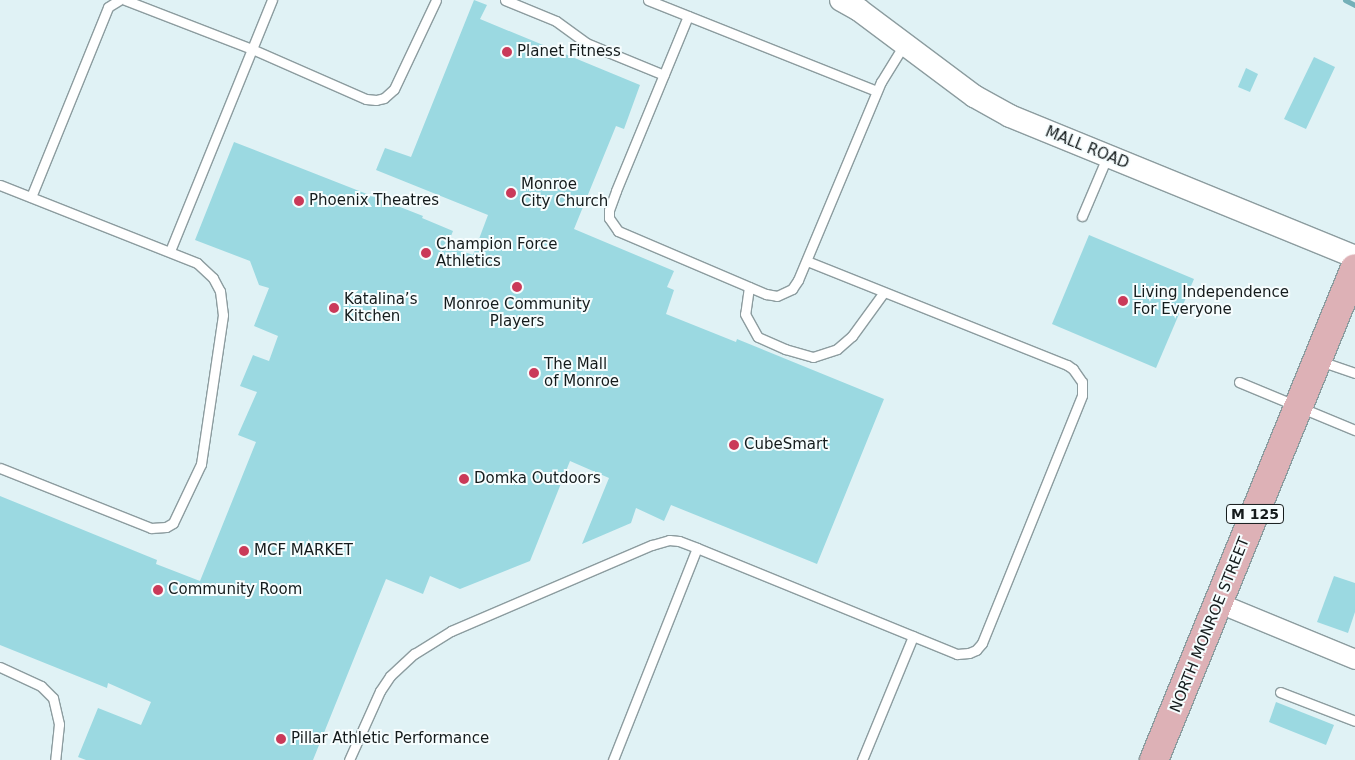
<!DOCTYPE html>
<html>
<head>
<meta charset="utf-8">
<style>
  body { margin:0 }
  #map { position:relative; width:1355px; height:760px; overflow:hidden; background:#e0f2f5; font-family:"DejaVu Sans",sans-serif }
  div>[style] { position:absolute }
  .stream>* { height:5px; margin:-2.5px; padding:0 2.5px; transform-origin:2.5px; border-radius:2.5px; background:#74b0b8 }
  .building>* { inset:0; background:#9bd9e1 }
  .roads { filter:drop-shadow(1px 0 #8c9c9f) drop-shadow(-1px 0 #8c9c9f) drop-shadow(0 1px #8c9c9f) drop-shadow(0 -1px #8c9c9f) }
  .service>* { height:9px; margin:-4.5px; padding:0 4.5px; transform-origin:4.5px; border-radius:4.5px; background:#fff }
  .minor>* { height:19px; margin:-9.5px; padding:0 9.5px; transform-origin:9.5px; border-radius:9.5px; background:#fff }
  .tertiary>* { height:22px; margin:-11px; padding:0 11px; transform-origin:11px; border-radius:11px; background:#fff }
  .primary>* { height:28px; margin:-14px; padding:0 14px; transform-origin:14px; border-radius:14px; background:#ddb1b6 }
  .dots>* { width:14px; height:14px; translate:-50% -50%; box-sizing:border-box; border:2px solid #f6fdfe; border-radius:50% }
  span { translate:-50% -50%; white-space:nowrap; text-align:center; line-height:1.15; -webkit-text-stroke:4px #f6fdfe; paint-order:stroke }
  .shield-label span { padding:1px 4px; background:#f6fdfe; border:1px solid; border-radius:4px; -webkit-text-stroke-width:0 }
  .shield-label { font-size:14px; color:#141b1c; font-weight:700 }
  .poi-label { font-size:15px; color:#141b1c }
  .left { translate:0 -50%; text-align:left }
  .street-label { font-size:15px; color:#141b1c }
</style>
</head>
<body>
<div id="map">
  <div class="stream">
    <i style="left:1345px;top:0;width:11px;rotate:27deg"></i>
  </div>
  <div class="building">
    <i style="clip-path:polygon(474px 0,487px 5px,480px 19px,640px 85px,624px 129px,616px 126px,574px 229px,674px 271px,667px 287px,674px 290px,666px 314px,736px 342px,737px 339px,884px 399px,817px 564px,671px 505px,664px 521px,636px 508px,631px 523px,582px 544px,609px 478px,570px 461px,530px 561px,460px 589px,430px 576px,423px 594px,386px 579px,313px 760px,86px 760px,78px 757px,98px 708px,141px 725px,151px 702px,108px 683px,107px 688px,0 645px,0 496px,157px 560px,156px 564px,200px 581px,256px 442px,238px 435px,257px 392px,240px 386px,253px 355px,269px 361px,278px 336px,254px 326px,269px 288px,259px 285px,250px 261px,195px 240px,234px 142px,423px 216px,422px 218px,453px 231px,447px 246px,473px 255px,488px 215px,376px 170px,385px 148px,411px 157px)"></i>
    <i style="clip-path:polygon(1314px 57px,1335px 67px,1306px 129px,1284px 119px)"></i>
    <i style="clip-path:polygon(1246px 68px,1258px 74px,1250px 92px,1238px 87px)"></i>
    <i style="clip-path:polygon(1089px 235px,1194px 279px,1156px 368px,1052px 324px)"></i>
    <i style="clip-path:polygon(1334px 576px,1355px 583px,1355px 612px,1348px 633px,1317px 622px)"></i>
    <i style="clip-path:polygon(1276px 702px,1334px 725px,1326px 745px,1269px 722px)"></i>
  </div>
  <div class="roads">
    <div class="service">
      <i style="left:125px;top:0;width:136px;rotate:21.1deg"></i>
      <i style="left:252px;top:49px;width:124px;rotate:23.7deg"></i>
      <i style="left:366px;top:99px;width:10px;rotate:6deg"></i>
      <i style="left:376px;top:100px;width:8px;rotate:-14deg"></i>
      <i style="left:384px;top:98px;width:13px;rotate:-42deg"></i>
      <i style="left:394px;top:89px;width:98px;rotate:-64.7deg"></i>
      <i style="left:505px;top:0;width:55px;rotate:22.4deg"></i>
      <i style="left:556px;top:21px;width:37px;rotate:36deg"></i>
      <i style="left:586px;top:43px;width:84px;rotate:22.3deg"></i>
      <i style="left:648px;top:0;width:246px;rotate:21.7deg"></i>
      <i style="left:688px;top:16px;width:189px;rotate:112.4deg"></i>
      <i style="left:616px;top:191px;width:20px;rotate:110deg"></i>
      <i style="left:609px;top:210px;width:8px;rotate:90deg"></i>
      <i style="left:609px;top:218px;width:16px;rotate:55deg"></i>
      <i style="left:618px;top:231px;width:161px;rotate:23.1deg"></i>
      <i style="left:766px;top:294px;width:11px;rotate:10deg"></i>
      <i style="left:777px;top:296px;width:17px;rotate:-25deg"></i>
      <i style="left:792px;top:289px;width:11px;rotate:-56deg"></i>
      <i style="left:798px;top:280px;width:215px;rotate:-67.3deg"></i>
      <i style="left:881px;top:82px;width:46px;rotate:-58.4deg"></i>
      <i style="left:0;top:185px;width:212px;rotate:21.6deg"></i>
      <i style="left:197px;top:263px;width:22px;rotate:43deg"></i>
      <i style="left:213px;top:278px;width:15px;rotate:62deg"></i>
      <i style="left:220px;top:291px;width:24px;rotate:83deg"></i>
      <i style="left:223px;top:315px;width:151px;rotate:98.4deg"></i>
      <i style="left:201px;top:464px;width:65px;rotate:115.4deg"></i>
      <i style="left:173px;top:523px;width:8px;rotate:150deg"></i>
      <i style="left:166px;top:527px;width:15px;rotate:176deg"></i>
      <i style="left:151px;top:528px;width:162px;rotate:-158.3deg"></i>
      <i style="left:31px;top:197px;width:205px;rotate:-67.9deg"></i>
      <i style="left:108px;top:7px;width:13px;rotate:-32deg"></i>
      <i style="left:1082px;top:216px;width:64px;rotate:-67deg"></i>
      <i style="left:170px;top:251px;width:271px;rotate:-67.9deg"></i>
      <i style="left:749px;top:287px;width:27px;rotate:98deg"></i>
      <i style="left:745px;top:314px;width:26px;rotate:61deg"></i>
      <i style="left:758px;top:337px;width:30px;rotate:24deg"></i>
      <i style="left:785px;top:349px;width:29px;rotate:16deg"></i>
      <i style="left:813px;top:357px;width:25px;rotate:-18deg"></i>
      <i style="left:837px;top:349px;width:20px;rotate:-41deg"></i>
      <i style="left:852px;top:336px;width:54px;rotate:-54deg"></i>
      <i style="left:1320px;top:361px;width:37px;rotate:19deg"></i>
      <i style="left:1239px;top:382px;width:126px;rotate:22.5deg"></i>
      <i style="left:0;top:667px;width:45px;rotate:24.9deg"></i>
      <i style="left:41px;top:686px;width:17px;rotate:45deg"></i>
      <i style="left:53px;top:698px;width:27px;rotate:77deg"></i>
      <i style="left:59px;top:724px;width:36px;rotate:96deg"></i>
      <i style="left:1280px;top:692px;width:80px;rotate:21.1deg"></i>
      <i style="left:349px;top:760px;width:76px;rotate:-65.8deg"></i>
      <i style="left:380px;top:691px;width:18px;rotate:-56deg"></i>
      <i style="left:390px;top:676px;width:33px;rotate:-43deg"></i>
      <i style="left:414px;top:654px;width:44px;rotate:-31.9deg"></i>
      <i style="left:451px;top:631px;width:219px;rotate:-23.2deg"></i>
      <i style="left:652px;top:545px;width:18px;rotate:-16deg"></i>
      <i style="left:669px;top:540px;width:10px;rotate:6deg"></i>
      <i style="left:679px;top:541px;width:19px;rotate:21deg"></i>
      <i style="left:697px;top:548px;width:281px;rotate:22.2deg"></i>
      <i style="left:957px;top:654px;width:12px;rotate:-5deg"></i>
      <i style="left:969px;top:653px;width:8px;rotate:-23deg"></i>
      <i style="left:976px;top:650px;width:9px;rotate:-49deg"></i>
      <i style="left:982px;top:643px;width:267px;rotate:-68deg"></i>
      <i style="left:1082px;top:395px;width:13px;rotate:-90deg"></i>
      <i style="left:1082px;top:382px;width:16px;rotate:-125deg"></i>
      <i style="left:1073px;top:369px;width:7px;rotate:-146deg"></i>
      <i style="left:1067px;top:365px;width:280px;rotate:-158.2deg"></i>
      <i style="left:613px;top:760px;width:228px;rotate:-68.4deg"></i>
      <i style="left:862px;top:760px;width:134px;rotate:-67.6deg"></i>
    </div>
    <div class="minor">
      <i style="left:1219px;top:603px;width:147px;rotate:22.4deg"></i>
    </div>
    <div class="tertiary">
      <i style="left:841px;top:0;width:21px;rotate:29deg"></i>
      <i style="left:859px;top:10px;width:144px;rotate:36.8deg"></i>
      <i style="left:974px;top:96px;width:41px;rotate:29.1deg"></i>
      <i style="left:1010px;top:116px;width:373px;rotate:22.2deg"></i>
    </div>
    <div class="primary">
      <i style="left:1154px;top:760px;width:531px;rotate:-67.78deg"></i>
    </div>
  </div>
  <div class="dots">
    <i style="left:507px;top:52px;background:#ca3a59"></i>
    <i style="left:511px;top:193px;background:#ca3a59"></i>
    <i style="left:299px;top:201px;background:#ca3a59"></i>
    <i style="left:426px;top:253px;background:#ca3a59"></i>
    <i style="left:517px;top:287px;background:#ca3a59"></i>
    <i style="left:1123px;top:301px;background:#ca3a59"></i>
    <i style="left:334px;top:308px;background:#ca3a59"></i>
    <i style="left:534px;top:373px;background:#ca3a59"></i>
    <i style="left:734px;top:445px;background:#ca3a59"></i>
    <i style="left:464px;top:479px;background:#ca3a59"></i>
    <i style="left:244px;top:551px;background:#ca3a59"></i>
    <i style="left:158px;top:590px;background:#ca3a59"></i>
    <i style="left:281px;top:739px;background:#ca3a59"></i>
  </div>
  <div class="shield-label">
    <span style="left:1255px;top:514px">M 125</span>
  </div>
  <div class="poi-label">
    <span class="left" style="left:517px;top:52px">Planet Fitness</span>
    <span class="left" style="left:521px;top:193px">Monroe<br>City Church</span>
    <span class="left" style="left:309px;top:201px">Phoenix Theatres</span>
    <span class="left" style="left:436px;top:253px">Champion Force<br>Athletics</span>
    <span class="left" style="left:1133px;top:301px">Living Independence<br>For Everyone</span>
    <span class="left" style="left:344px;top:308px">Katalina’s<br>Kitchen</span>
    <span style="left:517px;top:313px">Monroe Community<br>Players</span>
    <span class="left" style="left:544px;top:373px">The Mall<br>of Monroe</span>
    <span class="left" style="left:744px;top:445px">CubeSmart</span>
    <span class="left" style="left:474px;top:479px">Domka Outdoors</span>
    <span class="left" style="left:254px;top:551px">MCF MARKET</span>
    <span class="left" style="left:168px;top:590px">Community Room</span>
    <span class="left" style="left:291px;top:739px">Pillar Athletic Performance</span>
  </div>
  <div class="street-label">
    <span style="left:1087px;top:148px;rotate:22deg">MALL ROAD</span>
    <span style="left:1210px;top:625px;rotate:-68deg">NORTH MONROE STREET</span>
  </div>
</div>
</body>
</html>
